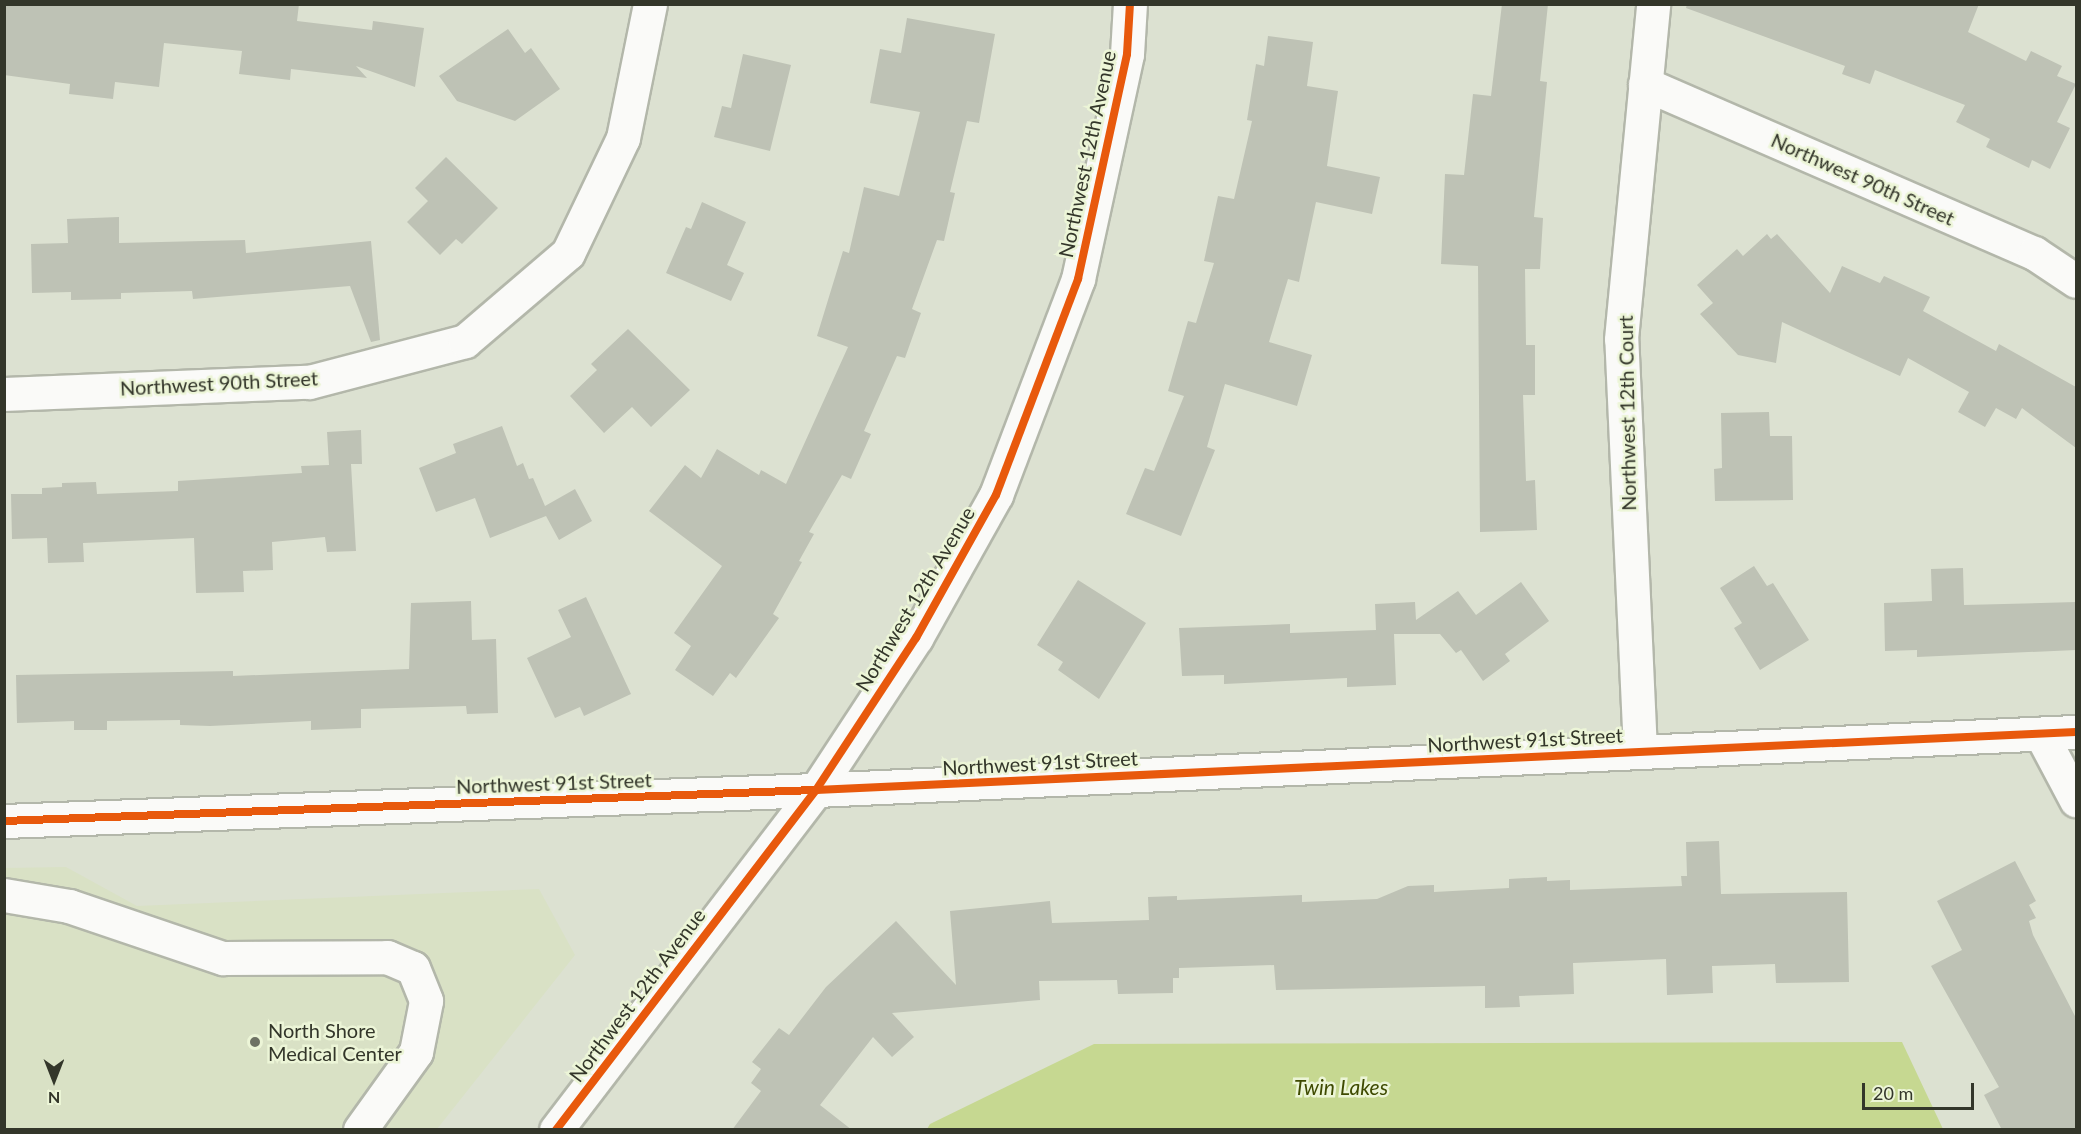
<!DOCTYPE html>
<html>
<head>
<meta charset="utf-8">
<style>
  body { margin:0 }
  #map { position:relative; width:2081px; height:1134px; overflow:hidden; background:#dce1d1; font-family:Lato,sans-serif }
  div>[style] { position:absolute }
  .built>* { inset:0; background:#d9e1c5 }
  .water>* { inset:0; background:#c6d891 }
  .building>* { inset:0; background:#bec2b5 }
  .roads { filter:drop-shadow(2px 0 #b3b7aa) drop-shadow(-2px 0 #b3b7aa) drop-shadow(0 2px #b3b7aa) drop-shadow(0 -2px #b3b7aa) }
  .minor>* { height:33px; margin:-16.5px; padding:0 16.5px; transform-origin:16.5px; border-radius:16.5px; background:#fafaf8 }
  .cycleway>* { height:8px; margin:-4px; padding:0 4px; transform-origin:4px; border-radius:4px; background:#e8590c }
  .dots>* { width:16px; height:16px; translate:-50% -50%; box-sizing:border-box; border:3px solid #ecf5d7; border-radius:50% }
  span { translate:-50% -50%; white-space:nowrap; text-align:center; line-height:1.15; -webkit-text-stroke:5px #ecf5d7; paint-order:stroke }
  .street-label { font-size:20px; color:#33362a }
  .poi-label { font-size:20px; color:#33362a }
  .left { translate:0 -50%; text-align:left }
  .water-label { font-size:21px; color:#3e4a00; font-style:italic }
  .frame { position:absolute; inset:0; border:6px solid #33362a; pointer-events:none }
  .north { position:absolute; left:24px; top:1050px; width:60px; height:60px; -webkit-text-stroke:4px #ecf5d7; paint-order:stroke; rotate:180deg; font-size:16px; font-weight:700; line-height:24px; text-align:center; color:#33362a }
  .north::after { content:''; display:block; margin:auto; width:21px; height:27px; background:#33362a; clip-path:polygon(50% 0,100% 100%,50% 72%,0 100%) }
  .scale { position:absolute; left:1862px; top:1083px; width:112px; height:27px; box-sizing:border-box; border:3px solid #33362a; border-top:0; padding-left:8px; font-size:18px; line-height:21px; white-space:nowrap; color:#33362a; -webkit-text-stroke:4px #ecf5d7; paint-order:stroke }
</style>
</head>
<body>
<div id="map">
  <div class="built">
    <i style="clip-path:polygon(66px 867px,137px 906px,539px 889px,575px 955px,437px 1129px,5px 1129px,4px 868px)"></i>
  </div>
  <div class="water">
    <i style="clip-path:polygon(1902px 1042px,1943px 1129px,927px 1129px,930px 1124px,1094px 1044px)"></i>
  </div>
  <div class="building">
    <i style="clip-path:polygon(4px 4px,299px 4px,297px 21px,372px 30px,373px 21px,424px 28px,415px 87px,356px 66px,367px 78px,291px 69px,290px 80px,239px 74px,242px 51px,164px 43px,159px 87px,115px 82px,113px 99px,69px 94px,70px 84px,4px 75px)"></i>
    <i style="clip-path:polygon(1502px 4px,1548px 4px,1540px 81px,1547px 82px,1534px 217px,1543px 218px,1540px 269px,1525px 269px,1526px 345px,1535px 345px,1535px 395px,1523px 395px,1526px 481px,1535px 480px,1537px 530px,1480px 532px,1478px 266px,1441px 264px,1445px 174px,1464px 175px,1473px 94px,1491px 96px)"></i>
    <i style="clip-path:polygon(1687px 4px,1979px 4px,1968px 32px,2026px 61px,2031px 51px,2062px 66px,2057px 76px,2076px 84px,2057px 122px,2070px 128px,2050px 169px,2032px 160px,2029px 168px,1986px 147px,1990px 139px,1956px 122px,1965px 105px,1875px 70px,1870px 84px,1842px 74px,1845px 66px,1686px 8px)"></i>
    <i style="clip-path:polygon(907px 18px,995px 34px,979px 123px,967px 121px,950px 192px,955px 193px,944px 241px,937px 240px,912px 309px,921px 313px,905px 358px,897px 356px,864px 431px,871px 434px,851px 479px,842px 475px,809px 532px,814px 534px,799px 561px,802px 562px,773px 614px,779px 618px,736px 678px,730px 673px,713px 696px,675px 670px,691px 646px,674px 633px,722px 566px,649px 511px,685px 465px,701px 478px,717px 449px,759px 475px,761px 470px,786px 484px,848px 347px,817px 336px,843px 251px,849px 253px,864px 187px,899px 196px,920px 112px,870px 103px,880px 49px,901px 53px)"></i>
    <i style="clip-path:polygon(508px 29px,525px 53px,531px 48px,560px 89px,515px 121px,457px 101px,439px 76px)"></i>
    <i style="clip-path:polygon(1268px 36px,1313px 42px,1307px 86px,1338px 91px,1327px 166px,1380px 177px,1372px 214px,1316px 202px,1299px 282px,1288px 279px,1269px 342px,1312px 355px,1297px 406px,1225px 384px,1207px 447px,1215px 450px,1181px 536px,1126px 514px,1145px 468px,1154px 471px,1184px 396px,1168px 391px,1188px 321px,1196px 323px,1214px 263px,1204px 261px,1218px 196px,1234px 199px,1252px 121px,1247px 120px,1256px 64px,1264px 66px)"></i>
    <i style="clip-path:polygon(743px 54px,791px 65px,770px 151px,714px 137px,722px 106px,731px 108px)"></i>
    <i style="clip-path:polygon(446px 157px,498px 208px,462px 244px,456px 239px,440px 255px,407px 222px,428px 201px,415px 188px)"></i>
    <i style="clip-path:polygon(702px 202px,746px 222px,727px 265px,744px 273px,731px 301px,666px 273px,686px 227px,691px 229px)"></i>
    <i style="clip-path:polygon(119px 217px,119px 243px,245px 240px,246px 253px,371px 241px,380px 340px,371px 342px,350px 286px,193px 299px,192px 291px,121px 293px,121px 299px,71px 300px,71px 292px,32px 293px,31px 244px,68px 243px,67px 219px)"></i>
    <i style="clip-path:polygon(1767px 234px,1771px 239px,1777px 234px,1830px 293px,1842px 266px,1880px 283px,1884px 276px,1930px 297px,1923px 311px,1996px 351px,1999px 344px,2076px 387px,2076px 448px,2022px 408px,2016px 419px,1996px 408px,1985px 427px,1958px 412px,1969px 392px,1908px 358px,1900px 376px,1782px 322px,1776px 363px,1738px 355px,1700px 314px,1713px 303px,1697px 285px,1737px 249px,1743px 256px)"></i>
    <i style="clip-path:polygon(628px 329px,690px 390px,651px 427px,632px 407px,604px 433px,570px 396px,597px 370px,591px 364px)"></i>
    <i style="clip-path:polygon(1769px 412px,1770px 436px,1792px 436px,1793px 500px,1715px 501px,1714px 469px,1722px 468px,1721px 413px)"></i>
    <i style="clip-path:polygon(502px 426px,517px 466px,523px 463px,529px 479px,533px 478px,545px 506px,575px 489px,592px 521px,559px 540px,546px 516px,490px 538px,475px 498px,436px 512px,419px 468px,456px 453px,453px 444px)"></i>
    <i style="clip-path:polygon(361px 430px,362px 464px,351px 464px,356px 551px,327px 552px,325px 537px,272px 542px,273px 570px,243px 571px,244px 592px,196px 593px,194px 538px,83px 543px,84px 562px,48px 563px,47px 538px,12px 539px,11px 494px,42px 494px,42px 488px,62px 487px,62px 483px,96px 482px,97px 494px,178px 491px,178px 481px,302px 473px,301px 466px,329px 465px,327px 432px)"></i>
    <i style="clip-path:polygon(1754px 566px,1767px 586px,1773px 583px,1809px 640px,1760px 670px,1734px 628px,1742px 623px,1720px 588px)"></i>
    <i style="clip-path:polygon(1963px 568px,1964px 605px,2076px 602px,2076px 650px,1917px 657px,1917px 650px,1885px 651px,1884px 603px,1932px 601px,1931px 569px)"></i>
    <i style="clip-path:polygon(1078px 580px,1146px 623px,1099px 699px,1058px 670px,1063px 662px,1037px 645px)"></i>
    <i style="clip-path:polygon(1521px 582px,1549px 621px,1505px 654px,1510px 661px,1483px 681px,1461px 650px,1456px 653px,1440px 634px,1394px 634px,1396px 685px,1347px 687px,1347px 678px,1224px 684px,1224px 675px,1182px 676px,1179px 628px,1290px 624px,1290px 633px,1376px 630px,1375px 604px,1415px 602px,1416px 620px,1458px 591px,1476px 615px)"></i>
    <i style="clip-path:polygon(586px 597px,631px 694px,584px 716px,580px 707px,555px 718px,527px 658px,571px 637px,558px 610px)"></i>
    <i style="clip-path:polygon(471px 601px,472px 640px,496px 639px,498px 713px,467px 714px,466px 706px,361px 709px,361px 728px,311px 730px,311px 721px,210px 726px,180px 725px,180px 720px,107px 721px,107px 730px,74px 730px,74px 721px,17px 723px,16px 675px,233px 671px,233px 676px,409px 669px,411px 603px)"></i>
    <i style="clip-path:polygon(1719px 841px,1721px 894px,1847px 892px,1849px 982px,1776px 983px,1775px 964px,1712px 966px,1713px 993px,1667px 995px,1666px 959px,1573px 963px,1574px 994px,1519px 996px,1520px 1007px,1485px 1008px,1485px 986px,1276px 990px,1274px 965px,1179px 968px,1179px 978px,1173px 978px,1173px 993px,1118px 994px,1117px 980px,1039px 981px,1040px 1000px,892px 1013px,914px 1037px,892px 1057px,873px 1037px,820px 1105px,852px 1130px,732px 1130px,761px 1091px,751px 1083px,761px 1069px,752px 1062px,779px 1028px,789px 1035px,826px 987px,896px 921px,956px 985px,950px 911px,1050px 901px,1052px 923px,1149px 920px,1148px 897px,1177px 896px,1177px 900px,1302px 895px,1302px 902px,1377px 899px,1408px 886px,1434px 885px,1434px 892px,1509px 888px,1509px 879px,1547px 877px,1547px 881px,1570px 880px,1570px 890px,1682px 886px,1681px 876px,1687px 876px,1686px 842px)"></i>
    <i style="clip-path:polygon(2015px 861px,2036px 901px,2029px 905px,2036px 918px,2029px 921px,2033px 935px,2076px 1018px,2076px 1130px,2002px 1130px,1984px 1095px,1999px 1087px,1931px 966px,1962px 950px,1937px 901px)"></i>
  </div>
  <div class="roads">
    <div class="minor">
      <i style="left:1645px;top:84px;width:424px;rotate:23.5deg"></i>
      <i style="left:2034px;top:253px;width:50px;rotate:33.7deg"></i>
      <i style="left:4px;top:394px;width:305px;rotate:-2.3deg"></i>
      <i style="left:309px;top:382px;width:161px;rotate:-14.7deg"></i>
      <i style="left:465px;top:341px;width:135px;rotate:-40.5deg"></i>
      <i style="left:568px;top:253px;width:127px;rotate:-64.4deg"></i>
      <i style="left:623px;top:138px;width:137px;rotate:-78.6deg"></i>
      <i style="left:2041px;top:734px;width:75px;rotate:62.1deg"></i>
      <i style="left:1640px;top:751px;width:412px;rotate:-92.6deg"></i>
      <i style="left:1621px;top:339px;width:337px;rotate:-84.5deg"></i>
      <i style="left:4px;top:821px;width:813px;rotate:-2.19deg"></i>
      <i style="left:816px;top:790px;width:1261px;rotate:-2.64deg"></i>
      <i style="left:4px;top:895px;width:66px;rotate:9.6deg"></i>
      <i style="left:69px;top:906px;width:163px;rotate:18.7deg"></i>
      <i style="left:223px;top:958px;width:164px;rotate:-0.3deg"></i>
      <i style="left:387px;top:957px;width:28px;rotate:23deg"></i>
      <i style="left:413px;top:968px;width:35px;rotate:68deg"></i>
      <i style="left:426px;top:1001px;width:52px;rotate:101.1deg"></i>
      <i style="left:416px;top:1052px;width:96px;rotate:125.7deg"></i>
      <i style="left:556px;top:1130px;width:428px;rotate:-52.6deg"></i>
      <i style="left:816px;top:790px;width:182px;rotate:-56.7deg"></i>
      <i style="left:916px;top:638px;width:164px;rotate:-60.8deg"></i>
      <i style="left:996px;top:495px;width:231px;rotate:-69.2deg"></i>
      <i style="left:1078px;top:279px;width:230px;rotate:-77.7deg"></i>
      <i style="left:1127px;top:54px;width:50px;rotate:-86.6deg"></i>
    </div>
  </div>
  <div class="cycleway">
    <i style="left:4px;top:821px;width:813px;rotate:-2.19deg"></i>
    <i style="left:816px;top:790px;width:1261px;rotate:-2.64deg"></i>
    <i style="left:556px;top:1130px;width:428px;rotate:-52.6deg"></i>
    <i style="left:816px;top:790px;width:182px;rotate:-56.7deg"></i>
    <i style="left:916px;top:638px;width:164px;rotate:-60.8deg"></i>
    <i style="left:996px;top:495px;width:231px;rotate:-69.2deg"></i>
    <i style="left:1078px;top:279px;width:230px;rotate:-77.7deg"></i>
    <i style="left:1127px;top:54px;width:50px;rotate:-86.6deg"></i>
  </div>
  <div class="dots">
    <i style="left:255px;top:1042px;background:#6e7264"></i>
  </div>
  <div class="street-label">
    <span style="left:1087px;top:154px;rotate:-78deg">Northwest 12th Avenue</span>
    <span style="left:1863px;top:179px;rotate:24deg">Northwest 90th Street</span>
    <span style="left:219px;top:383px;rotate:-3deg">Northwest 90th Street</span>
    <span style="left:1627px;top:413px;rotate:-91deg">Northwest 12th Court</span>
    <span style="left:915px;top:599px;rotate:-59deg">Northwest 12th Avenue</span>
    <span style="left:1525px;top:740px;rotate:-3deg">Northwest 91st Street</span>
    <span style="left:1040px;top:763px;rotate:-3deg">Northwest 91st Street</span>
    <span style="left:554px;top:783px;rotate:-2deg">Northwest 91st Street</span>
    <span style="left:637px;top:995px;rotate:-53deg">Northwest 12th Avenue</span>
  </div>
  <div class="poi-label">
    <span class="left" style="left:268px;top:1042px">North Shore<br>Medical Center</span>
  </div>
  <div class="water-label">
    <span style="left:1341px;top:1087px">Twin Lakes</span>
  </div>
  <div class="frame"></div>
  <div class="north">N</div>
  <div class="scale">20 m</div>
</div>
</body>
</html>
